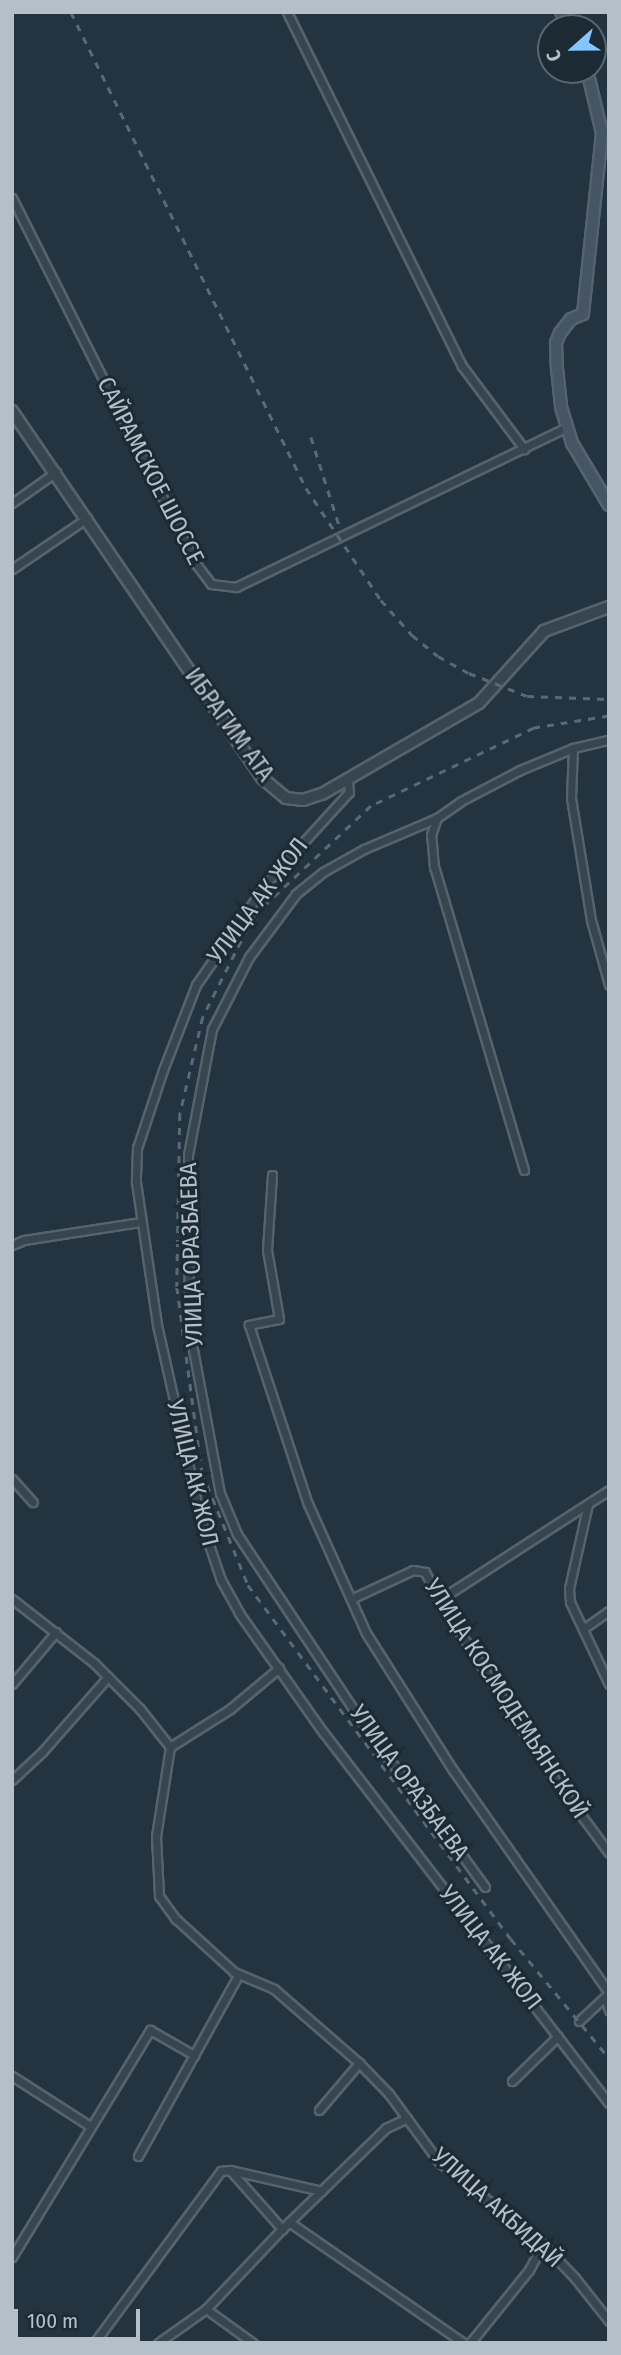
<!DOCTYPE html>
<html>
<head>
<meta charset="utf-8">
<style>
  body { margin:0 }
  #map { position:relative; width:621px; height:2355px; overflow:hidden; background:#233440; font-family:"Fira Sans Condensed",sans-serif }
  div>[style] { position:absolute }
  .roads { filter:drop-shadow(2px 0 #55636d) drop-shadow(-2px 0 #55636d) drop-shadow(0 2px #55636d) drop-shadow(0 -2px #55636d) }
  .minor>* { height:7px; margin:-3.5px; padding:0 3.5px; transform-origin:3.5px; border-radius:3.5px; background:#37454f }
  .tertiary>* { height:10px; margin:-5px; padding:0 5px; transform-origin:5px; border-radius:5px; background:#37454f }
  .secondary>* { height:10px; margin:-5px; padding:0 5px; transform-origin:5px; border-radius:5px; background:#455563 }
  .rail>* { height:2.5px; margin-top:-1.25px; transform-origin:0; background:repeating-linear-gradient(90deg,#596a77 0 7px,transparent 0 14px) }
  span { translate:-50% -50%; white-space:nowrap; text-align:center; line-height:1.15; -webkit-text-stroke:6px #1c2a34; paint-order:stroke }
  .street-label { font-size:24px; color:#b3c0ca }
  .frame { position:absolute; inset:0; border:14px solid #b3c0ca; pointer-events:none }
  .north { position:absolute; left:537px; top:14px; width:70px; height:70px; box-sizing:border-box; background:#1c2a34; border:2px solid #586670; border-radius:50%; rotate:249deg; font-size:19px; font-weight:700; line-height:28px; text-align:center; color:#b3c0ca }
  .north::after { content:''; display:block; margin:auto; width:24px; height:32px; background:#85c6fe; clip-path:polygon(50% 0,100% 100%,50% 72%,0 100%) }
  .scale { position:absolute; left:14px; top:2309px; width:126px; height:32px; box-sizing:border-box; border:4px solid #b3c0ca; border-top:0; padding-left:9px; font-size:21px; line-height:24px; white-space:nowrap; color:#b3c0ca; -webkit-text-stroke:5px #1c2a34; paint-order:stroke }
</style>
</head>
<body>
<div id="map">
  <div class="roads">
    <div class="minor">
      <i style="left:287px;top:12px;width:395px;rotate:63.7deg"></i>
      <i style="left:462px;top:366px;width:104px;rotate:53.2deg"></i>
      <i style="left:12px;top:198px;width:410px;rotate:63.3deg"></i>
      <i style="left:196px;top:564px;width:25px;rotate:53deg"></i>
      <i style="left:211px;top:584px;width:25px;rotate:7deg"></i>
      <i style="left:236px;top:587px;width:368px;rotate:-25.8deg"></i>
      <i style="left:12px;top:503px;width:54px;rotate:-35.2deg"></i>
      <i style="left:12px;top:569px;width:91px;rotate:-34.2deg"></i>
      <i style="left:573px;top:748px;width:50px;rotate:92.3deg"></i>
      <i style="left:571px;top:798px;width:124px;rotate:80.7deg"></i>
      <i style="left:591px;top:920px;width:67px;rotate:74.5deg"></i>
      <i style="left:348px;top:781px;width:11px;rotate:85deg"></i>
      <i style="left:349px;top:792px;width:120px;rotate:132.3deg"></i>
      <i style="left:268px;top:881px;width:126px;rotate:124.7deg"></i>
      <i style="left:196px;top:985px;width:91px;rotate:111.2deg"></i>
      <i style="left:163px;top:1070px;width:82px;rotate:108.4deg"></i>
      <i style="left:137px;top:1148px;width:34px;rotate:92deg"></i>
      <i style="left:136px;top:1182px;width:145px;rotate:81.6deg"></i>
      <i style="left:157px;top:1325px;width:204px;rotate:77.3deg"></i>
      <i style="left:202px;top:1524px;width:59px;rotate:71.3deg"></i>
      <i style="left:221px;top:1580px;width:38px;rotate:61deg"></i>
      <i style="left:239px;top:1613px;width:146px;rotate:54.8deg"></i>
      <i style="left:323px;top:1732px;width:468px;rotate:52.4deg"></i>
      <i style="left:437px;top:818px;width:79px;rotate:157deg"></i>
      <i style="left:364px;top:849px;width:47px;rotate:150.7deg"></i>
      <i style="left:323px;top:872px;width:35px;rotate:141deg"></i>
      <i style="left:296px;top:894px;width:79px;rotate:126.7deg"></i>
      <i style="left:249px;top:957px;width:81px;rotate:117.2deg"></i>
      <i style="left:212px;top:1029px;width:128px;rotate:100.8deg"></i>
      <i style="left:188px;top:1155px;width:173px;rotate:89.7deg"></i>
      <i style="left:189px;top:1328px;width:168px;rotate:79.4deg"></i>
      <i style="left:220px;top:1493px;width:44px;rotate:67.5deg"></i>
      <i style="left:237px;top:1534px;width:251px;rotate:56.4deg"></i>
      <i style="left:376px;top:1743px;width:90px;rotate:51.7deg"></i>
      <i style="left:432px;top:1814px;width:90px;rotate:54deg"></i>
      <i style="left:524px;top:1170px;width:316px;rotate:-106.5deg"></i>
      <i style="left:434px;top:867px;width:32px;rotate:-95deg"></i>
      <i style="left:431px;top:835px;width:18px;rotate:-71deg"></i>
      <i style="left:437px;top:818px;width:29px;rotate:-35deg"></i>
      <i style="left:461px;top:801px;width:67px;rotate:-27.7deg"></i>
      <i style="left:520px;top:770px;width:57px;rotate:-22.5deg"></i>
      <i style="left:573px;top:748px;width:37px;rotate:-13deg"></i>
      <i style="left:272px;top:1175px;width:75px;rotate:93.8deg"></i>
      <i style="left:267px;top:1250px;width:70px;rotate:80.1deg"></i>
      <i style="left:279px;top:1319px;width:31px;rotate:169deg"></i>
      <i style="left:249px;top:1325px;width:188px;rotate:71.8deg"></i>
      <i style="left:308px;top:1504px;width:141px;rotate:65.8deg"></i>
      <i style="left:366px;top:1633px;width:162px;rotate:57.6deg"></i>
      <i style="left:453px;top:1770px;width:272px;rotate:55deg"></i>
      <i style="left:12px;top:1245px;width:13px;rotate:-23deg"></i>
      <i style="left:24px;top:1240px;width:117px;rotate:-8.8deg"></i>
      <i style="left:12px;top:1479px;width:31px;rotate:48deg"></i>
      <i style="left:588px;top:1504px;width:86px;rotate:102.7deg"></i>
      <i style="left:569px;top:1588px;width:14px;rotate:86deg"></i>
      <i style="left:570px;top:1602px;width:91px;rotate:64.6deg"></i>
      <i style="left:353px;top:1598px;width:66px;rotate:-25deg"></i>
      <i style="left:413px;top:1570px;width:12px;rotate:9deg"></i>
      <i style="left:425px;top:1572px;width:31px;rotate:63deg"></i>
      <i style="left:439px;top:1600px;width:211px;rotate:57.2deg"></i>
      <i style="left:553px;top:1777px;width:94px;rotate:53.6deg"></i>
      <i style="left:12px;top:1599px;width:104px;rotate:38deg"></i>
      <i style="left:94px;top:1663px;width:65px;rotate:45deg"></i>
      <i style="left:140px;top:1709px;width:48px;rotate:51.7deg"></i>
      <i style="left:170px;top:1747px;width:90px;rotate:98.9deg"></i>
      <i style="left:156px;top:1836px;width:60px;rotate:87.1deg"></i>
      <i style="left:159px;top:1896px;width:29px;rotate:54deg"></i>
      <i style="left:176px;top:1919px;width:79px;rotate:42.4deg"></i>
      <i style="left:234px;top:1972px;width:43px;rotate:23deg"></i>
      <i style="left:274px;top:1989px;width:113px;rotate:41deg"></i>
      <i style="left:359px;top:2063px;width:43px;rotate:45.9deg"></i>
      <i style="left:389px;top:2094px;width:84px;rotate:53.7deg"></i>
      <i style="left:439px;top:2162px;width:127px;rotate:38deg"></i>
      <i style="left:539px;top:2240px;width:52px;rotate:46.5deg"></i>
      <i style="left:575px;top:2278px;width:55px;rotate:51.7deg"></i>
      <i style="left:439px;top:1600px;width:202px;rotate:-32.9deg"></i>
      <i style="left:583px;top:1629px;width:32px;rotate:-35deg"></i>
      <i style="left:12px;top:1684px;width:68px;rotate:-49.8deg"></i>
      <i style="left:170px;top:1747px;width:71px;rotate:-32.3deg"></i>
      <i style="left:230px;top:1709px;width:64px;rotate:-39.9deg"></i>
      <i style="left:12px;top:1780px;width:41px;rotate:-43deg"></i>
      <i style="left:42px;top:1752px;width:100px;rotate:-48.7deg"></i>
      <i style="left:605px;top:1997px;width:14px;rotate:73deg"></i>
      <i style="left:579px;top:2021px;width:41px;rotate:-43deg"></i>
      <i style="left:12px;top:2076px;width:93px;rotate:32.7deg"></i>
      <i style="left:512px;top:2081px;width:64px;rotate:-44.4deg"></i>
      <i style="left:319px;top:2110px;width:62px;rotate:-49.6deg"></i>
      <i style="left:138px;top:2156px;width:208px;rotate:-61deg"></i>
      <i style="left:230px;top:2170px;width:79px;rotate:48.6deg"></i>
      <i style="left:289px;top:2222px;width:213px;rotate:34.7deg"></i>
      <i style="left:12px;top:2257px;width:266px;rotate:-58.7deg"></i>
      <i style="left:150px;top:2030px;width:51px;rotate:29.6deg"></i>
      <i style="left:206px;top:2309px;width:58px;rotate:35.9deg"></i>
      <i style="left:94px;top:2343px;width:214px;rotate:-53.6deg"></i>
      <i style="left:221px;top:2171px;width:9px;rotate:-6deg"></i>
      <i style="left:230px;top:2170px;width:94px;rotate:12.9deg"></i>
      <i style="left:158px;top:2343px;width:59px;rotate:-35.3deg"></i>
      <i style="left:206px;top:2309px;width:110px;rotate:-46.5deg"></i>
      <i style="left:282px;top:2229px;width:145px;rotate:-44.2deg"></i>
      <i style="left:386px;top:2128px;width:23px;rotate:-25deg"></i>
      <i style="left:470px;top:2343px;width:94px;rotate:-51.1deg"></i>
      <i style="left:529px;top:2270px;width:30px;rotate:-62deg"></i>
    </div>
    <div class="tertiary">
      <i style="left:12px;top:411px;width:444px;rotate:55.7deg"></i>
      <i style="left:262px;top:778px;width:31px;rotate:40deg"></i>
      <i style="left:286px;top:798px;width:17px;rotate:7deg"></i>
      <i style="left:303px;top:800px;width:20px;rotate:-18deg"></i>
      <i style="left:322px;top:794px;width:181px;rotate:-30.1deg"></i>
      <i style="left:479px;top:703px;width:97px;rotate:-47.9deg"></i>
      <i style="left:544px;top:631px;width:69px;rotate:-20.3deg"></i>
    </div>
    <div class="secondary">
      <i style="left:561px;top:12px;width:17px;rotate:66deg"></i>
      <i style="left:587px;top:70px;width:65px;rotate:76.6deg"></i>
      <i style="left:602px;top:133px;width:182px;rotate:96deg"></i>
      <i style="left:583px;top:314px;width:13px;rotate:157deg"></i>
      <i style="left:571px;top:319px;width:18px;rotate:128deg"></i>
      <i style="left:560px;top:333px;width:11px;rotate:112deg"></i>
      <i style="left:556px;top:343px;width:25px;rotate:88deg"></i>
      <i style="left:557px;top:368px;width:39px;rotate:84deg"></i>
      <i style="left:561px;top:407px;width:38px;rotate:73deg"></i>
      <i style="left:572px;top:443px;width:72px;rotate:59.2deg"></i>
    </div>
  </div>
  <div class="rail">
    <i style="left:71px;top:12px;width:531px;rotate:63.72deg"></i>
    <i style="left:306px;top:488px;width:135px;rotate:56.2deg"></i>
    <i style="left:381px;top:600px;width:47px;rotate:48.5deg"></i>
    <i style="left:412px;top:635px;width:33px;rotate:39deg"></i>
    <i style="left:438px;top:656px;width:35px;rotate:29deg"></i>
    <i style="left:469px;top:673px;width:62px;rotate:21.6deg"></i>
    <i style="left:527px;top:696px;width:82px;rotate:2.1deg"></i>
    <i style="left:311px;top:437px;width:96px;rotate:72.3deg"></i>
    <i style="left:609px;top:716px;width:76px;rotate:170.9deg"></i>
    <i style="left:534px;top:728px;width:181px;rotate:154.4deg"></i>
    <i style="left:371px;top:806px;width:161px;rotate:136.8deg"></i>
    <i style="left:254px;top:916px;width:113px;rotate:116.8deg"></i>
    <i style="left:203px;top:1017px;width:100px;rotate:103.3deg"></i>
    <i style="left:180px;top:1114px;width:173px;rotate:91deg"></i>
    <i style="left:177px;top:1287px;width:187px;rotate:82.3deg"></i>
    <i style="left:202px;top:1472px;width:122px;rotate:67.8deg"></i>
    <i style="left:248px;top:1585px;width:441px;rotate:53.4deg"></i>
    <i style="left:511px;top:1939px;width:154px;rotate:50.5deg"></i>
  </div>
  <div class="street-label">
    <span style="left:150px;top:471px;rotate:63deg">САЙРАМСКОЕ ШОССЕ</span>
    <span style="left:229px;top:725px;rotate:54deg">ИБРАГИМ АТА</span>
    <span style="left:258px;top:901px;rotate:-53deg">УЛИЦА АК ЖОЛ</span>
    <span style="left:192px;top:1255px;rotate:-92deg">УЛИЦА ОРАЗБАЕВА</span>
    <span style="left:192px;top:1473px;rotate:76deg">УЛИЦА АК ЖОЛ</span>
    <span style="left:506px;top:1699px;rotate:57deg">УЛИЦА КОСМОДЕМЬЯНСКОЙ</span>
    <span style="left:409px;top:1783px;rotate:54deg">УЛИЦА ОРАЗБАЕВА</span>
    <span style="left:490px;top:1948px;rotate:52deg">УЛИЦА АК ЖОЛ</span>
    <span style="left:497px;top:2208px;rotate:42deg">УЛИЦА АКБИДАЙ</span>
  </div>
  <div class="frame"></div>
  <div class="north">С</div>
  <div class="scale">100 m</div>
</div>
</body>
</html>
